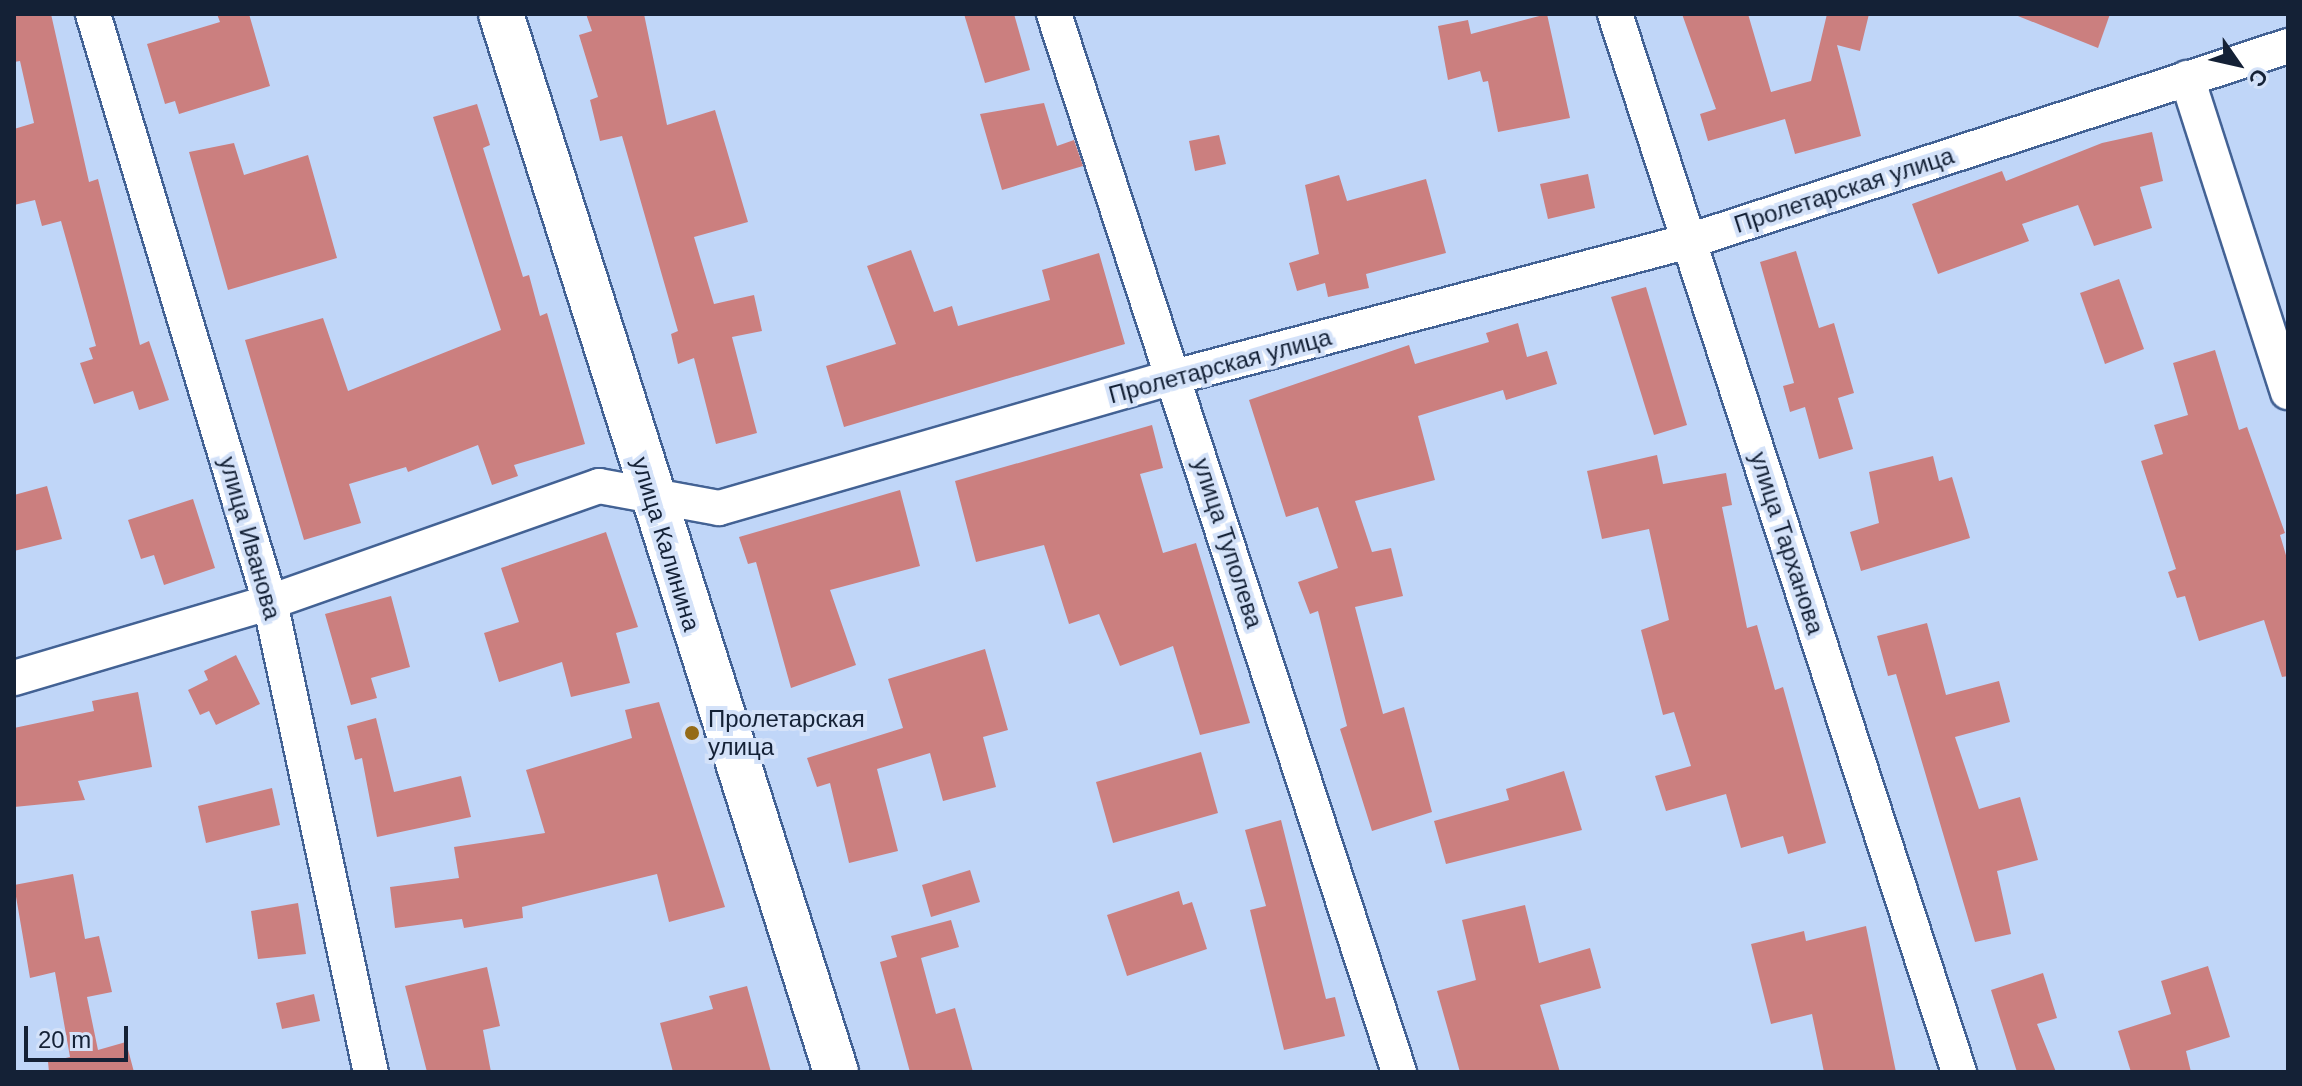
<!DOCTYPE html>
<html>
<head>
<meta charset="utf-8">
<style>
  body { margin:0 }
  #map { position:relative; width:2302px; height:1086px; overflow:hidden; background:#c0d6f8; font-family:Helvetica,sans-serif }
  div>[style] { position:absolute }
  .building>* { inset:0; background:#cb7f7f }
  .roads { filter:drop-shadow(2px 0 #436294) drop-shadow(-2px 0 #436294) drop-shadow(0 2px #436294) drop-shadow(0 -2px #436294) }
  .street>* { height:34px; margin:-17px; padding:0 17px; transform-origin:17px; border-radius:17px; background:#fff }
  .secondary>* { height:44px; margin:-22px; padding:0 22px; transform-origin:22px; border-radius:22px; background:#fff }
  .dots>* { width:22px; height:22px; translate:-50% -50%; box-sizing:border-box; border:4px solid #d4e2f9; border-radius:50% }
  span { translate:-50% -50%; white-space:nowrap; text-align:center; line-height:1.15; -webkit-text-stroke:8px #d4e2f9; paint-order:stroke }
  .street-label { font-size:24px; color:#142136 }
  .poi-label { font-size:24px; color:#142136 }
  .left { translate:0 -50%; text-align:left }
  .frame { position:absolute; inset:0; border:16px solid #142136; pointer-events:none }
  .north { position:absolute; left:2198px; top:24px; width:80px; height:80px; -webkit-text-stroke:6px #d4e2f9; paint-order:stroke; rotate:124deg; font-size:22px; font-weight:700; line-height:32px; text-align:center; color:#142136 }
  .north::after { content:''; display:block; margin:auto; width:28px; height:36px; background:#142136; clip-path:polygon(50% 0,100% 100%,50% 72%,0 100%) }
  .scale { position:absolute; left:24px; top:1026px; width:104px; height:36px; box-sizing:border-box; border:4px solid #142136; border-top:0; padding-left:10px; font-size:24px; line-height:28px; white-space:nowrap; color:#142136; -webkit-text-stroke:6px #d4e2f9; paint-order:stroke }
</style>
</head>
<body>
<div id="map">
  <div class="building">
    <i style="clip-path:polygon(14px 14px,51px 14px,89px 182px,98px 179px,140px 345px,149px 341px,169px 400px,139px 410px,133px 391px,94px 404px,80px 363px,93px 359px,89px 348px,96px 346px,61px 221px,42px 226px,35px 200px,14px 205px,14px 129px,34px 123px,20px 61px,14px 62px)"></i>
    <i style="clip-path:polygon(217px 14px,249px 14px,270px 86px,179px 114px,175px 101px,165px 104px,147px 44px,220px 22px)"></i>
    <i style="clip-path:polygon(586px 14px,644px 14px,667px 125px,715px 110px,748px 222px,694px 237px,714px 304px,754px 295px,762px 331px,732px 337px,757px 433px,716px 444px,694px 358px,678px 364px,671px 334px,678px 331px,622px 136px,600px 141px,590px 100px,598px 97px,579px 35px,592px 31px)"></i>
    <i style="clip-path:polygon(964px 14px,1014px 14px,1030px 70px,985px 83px)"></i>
    <i style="clip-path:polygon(1547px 14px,1570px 118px,1498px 132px,1488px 81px,1483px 82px,1480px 71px,1448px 80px,1438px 26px,1468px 20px,1471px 34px)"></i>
    <i style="clip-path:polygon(1682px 14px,1748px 14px,1771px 92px,1811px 81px,1827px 14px,1869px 14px,1860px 51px,1837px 45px,1861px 136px,1795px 154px,1785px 119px,1708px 141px,1700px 114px,1716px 109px)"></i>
    <i style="clip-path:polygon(2013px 14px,2110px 14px,2098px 48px)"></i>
    <i style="clip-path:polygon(1044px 103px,1057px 146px,1074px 140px,1083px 166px,1002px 190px,980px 114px)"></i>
    <i style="clip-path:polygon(477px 104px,490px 145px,483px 148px,523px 277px,529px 275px,540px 316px,547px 313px,585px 444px,514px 465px,518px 476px,492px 485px,478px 445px,408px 472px,406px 467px,349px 484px,361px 523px,304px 540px,245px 340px,323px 318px,348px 391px,501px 330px,433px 117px)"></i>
    <i style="clip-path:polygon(2152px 132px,2163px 181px,2140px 187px,2152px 228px,2094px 246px,2078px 205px,2022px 224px,2029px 241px,1938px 274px,1912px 204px,2002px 171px,2006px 181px,2102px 143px)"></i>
    <i style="clip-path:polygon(1219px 135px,1226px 164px,1195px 171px,1189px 141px)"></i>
    <i style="clip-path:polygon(234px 143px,244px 175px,308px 155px,337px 258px,228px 290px,189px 152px)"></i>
    <i style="clip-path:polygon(1588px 174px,1595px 208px,1548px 219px,1540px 184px)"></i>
    <i style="clip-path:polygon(1339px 175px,1347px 201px,1426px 179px,1446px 253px,1366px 274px,1369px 288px,1328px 297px,1325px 283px,1297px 291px,1289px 263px,1319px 254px,1305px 185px)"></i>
    <i style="clip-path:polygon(911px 250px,934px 312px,952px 306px,958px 326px,1050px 300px,1042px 270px,1099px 253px,1125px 344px,844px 427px,826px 366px,896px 344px,867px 266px)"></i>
    <i style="clip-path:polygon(1796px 251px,1819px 328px,1834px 323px,1854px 393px,1838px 398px,1853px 449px,1819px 459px,1805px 407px,1790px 412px,1783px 386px,1794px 383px,1760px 262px)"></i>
    <i style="clip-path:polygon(2119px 279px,2144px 349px,2105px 364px,2080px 293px)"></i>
    <i style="clip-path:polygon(1646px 287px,1687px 425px,1654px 435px,1611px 297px)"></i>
    <i style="clip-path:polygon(1518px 323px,1527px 357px,1547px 351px,1557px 384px,1506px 400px,1503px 390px,1418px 416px,1435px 480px,1355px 501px,1372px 552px,1391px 548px,1403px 596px,1355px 607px,1383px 714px,1404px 707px,1432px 812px,1372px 831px,1340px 729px,1347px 726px,1318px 611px,1310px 614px,1298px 582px,1338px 568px,1318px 507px,1286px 517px,1249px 400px,1409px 345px,1415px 364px,1489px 342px,1486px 333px)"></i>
    <i style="clip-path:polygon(2215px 350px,2239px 430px,2247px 427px,2285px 533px,2280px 535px,2288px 562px,2288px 676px,2282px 677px,2264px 620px,2199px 641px,2185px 596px,2177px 598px,2168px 572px,2176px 569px,2141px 461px,2163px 454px,2154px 425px,2188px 415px,2173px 363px)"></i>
    <i style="clip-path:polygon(1152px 425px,1163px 468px,1140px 474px,1163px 553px,1196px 543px,1250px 723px,1200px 735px,1173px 646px,1120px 666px,1099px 614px,1069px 624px,1044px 545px,976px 562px,955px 481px)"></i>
    <i style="clip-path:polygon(1657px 455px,1663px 484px,1726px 473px,1732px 505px,1722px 507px,1747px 628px,1757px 625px,1775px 690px,1783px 687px,1826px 843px,1788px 854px,1783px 836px,1741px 848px,1726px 794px,1666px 811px,1655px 776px,1691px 766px,1674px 712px,1663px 715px,1641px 630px,1669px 620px,1649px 529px,1602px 539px,1587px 471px)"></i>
    <i style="clip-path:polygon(1933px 456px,1939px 481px,1952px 477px,1970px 538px,1861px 571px,1850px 532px,1879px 523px,1869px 472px)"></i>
    <i style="clip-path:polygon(47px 486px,62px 539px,14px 551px,14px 495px)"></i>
    <i style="clip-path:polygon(900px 490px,920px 566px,830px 590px,856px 665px,791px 688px,756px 562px,748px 564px,739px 537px)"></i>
    <i style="clip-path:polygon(193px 499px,215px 568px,164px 585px,154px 555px,141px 559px,128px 520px)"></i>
    <i style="clip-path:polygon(606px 532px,638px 627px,616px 633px,630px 683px,571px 697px,562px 662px,499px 682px,484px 633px,519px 622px,501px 568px)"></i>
    <i style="clip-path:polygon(391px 596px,410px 667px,371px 678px,377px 698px,351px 705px,325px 614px)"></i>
    <i style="clip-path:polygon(1927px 623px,1946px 695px,1999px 681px,2010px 722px,1955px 737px,1979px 809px,2020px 797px,2038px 860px,1997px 871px,2011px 934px,1975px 942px,1896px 674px,1888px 676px,1877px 636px)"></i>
    <i style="clip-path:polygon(985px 649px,1008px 730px,983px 737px,996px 787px,943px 801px,930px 753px,877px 769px,898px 851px,849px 863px,830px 783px,817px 787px,807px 758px,903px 728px,888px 679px)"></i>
    <i style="clip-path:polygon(236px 655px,260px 704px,216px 725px,209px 711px,200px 715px,188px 690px,208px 680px,204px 671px)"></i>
    <i style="clip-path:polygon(138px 692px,152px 767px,78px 781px,85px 800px,14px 807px,14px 728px,94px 711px,92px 701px)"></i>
    <i style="clip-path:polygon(659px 702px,725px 907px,669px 922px,657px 874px,522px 907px,523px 918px,464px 928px,462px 919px,395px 928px,390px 887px,459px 878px,454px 847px,545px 833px,526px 770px,632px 738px,625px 710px)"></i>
    <i style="clip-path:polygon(376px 718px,394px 792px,461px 776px,471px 817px,377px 837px,362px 758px,355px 760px,347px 726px)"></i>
    <i style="clip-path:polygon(1201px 752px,1218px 813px,1113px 843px,1096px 782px)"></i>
    <i style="clip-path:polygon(1564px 771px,1582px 830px,1446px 864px,1434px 821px,1509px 800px,1506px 789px)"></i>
    <i style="clip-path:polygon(272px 788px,280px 825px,206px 843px,198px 806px)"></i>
    <i style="clip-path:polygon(1281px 820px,1326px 999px,1335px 997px,1345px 1036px,1284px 1050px,1250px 910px,1266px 906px,1245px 830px)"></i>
    <i style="clip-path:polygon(970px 870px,980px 902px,931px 917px,922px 885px)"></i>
    <i style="clip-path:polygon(73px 874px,85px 939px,99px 936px,112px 992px,87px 997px,98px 1050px,126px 1042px,134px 1072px,49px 1072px,48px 1062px,70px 1057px,55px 972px,30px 978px,14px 885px)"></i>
    <i style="clip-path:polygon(1179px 891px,1183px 905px,1192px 902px,1207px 949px,1127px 976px,1107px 915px)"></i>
    <i style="clip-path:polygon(298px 903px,306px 954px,258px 959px,251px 911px)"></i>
    <i style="clip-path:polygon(1525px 905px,1539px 963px,1590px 948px,1601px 988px,1540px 1005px,1560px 1072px,1460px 1072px,1437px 991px,1476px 980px,1462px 920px)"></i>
    <i style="clip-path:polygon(951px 920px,959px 947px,921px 958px,936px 1014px,955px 1008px,973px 1072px,910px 1072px,880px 962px,897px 957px,891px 936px)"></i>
    <i style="clip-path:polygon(1866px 926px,1896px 1072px,1824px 1072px,1812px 1014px,1771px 1024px,1751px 944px,1804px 931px,1806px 941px)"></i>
    <i style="clip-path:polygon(2208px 966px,2230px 1037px,2186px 1051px,2191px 1072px,2131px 1072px,2118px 1031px,2171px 1014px,2161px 981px)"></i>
    <i style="clip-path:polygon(487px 967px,500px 1026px,483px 1030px,491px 1072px,427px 1072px,405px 986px)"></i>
    <i style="clip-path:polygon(2043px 973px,2057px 1018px,2037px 1024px,2056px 1072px,2017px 1072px,1991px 990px)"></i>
    <i style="clip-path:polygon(747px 986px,771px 1072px,673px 1072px,660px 1023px,713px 1009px,709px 996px)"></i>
    <i style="clip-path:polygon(314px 994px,320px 1021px,282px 1029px,276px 1003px)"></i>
  </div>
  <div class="roads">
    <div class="street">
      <i style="left:93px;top:14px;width:614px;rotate:73.25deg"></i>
      <i style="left:270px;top:602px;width:481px;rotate:77.9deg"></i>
      <i style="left:1054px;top:14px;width:1113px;rotate:71.94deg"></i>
      <i style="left:1615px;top:14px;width:1113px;rotate:71.99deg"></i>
      <i style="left:2187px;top:78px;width:330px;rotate:72.2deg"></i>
      <i style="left:14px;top:678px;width:267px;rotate:-16.5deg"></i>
      <i style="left:270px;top:602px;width:349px;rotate:-19.4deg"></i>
      <i style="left:599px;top:486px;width:122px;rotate:10.4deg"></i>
      <i style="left:719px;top:508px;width:473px;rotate:-16.1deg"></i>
      <i style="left:1174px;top:377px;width:533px;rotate:-14.79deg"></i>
      <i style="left:1689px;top:241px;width:630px;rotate:-18.03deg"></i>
    </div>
    <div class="secondary">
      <i style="left:501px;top:14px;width:1110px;rotate:72.43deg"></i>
    </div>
  </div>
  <div class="dots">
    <i style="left:692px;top:733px;background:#956b17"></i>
  </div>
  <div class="street-label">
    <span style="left:1844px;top:190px;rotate:-18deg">Пролетарская улица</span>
    <span style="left:1220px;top:366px;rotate:-15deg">Пролетарская улица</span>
    <span style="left:250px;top:538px;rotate:74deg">улица Иванова</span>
    <span style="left:1228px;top:543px;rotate:72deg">улица Туполева</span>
    <span style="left:1787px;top:543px;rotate:72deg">улица Тарханова</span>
    <span style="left:666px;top:544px;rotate:73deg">улица Калинина</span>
  </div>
  <div class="poi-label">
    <span class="left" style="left:708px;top:733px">Пролетарская<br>улица</span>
  </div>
  <div class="frame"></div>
  <div class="north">С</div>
  <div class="scale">20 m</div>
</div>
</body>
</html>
